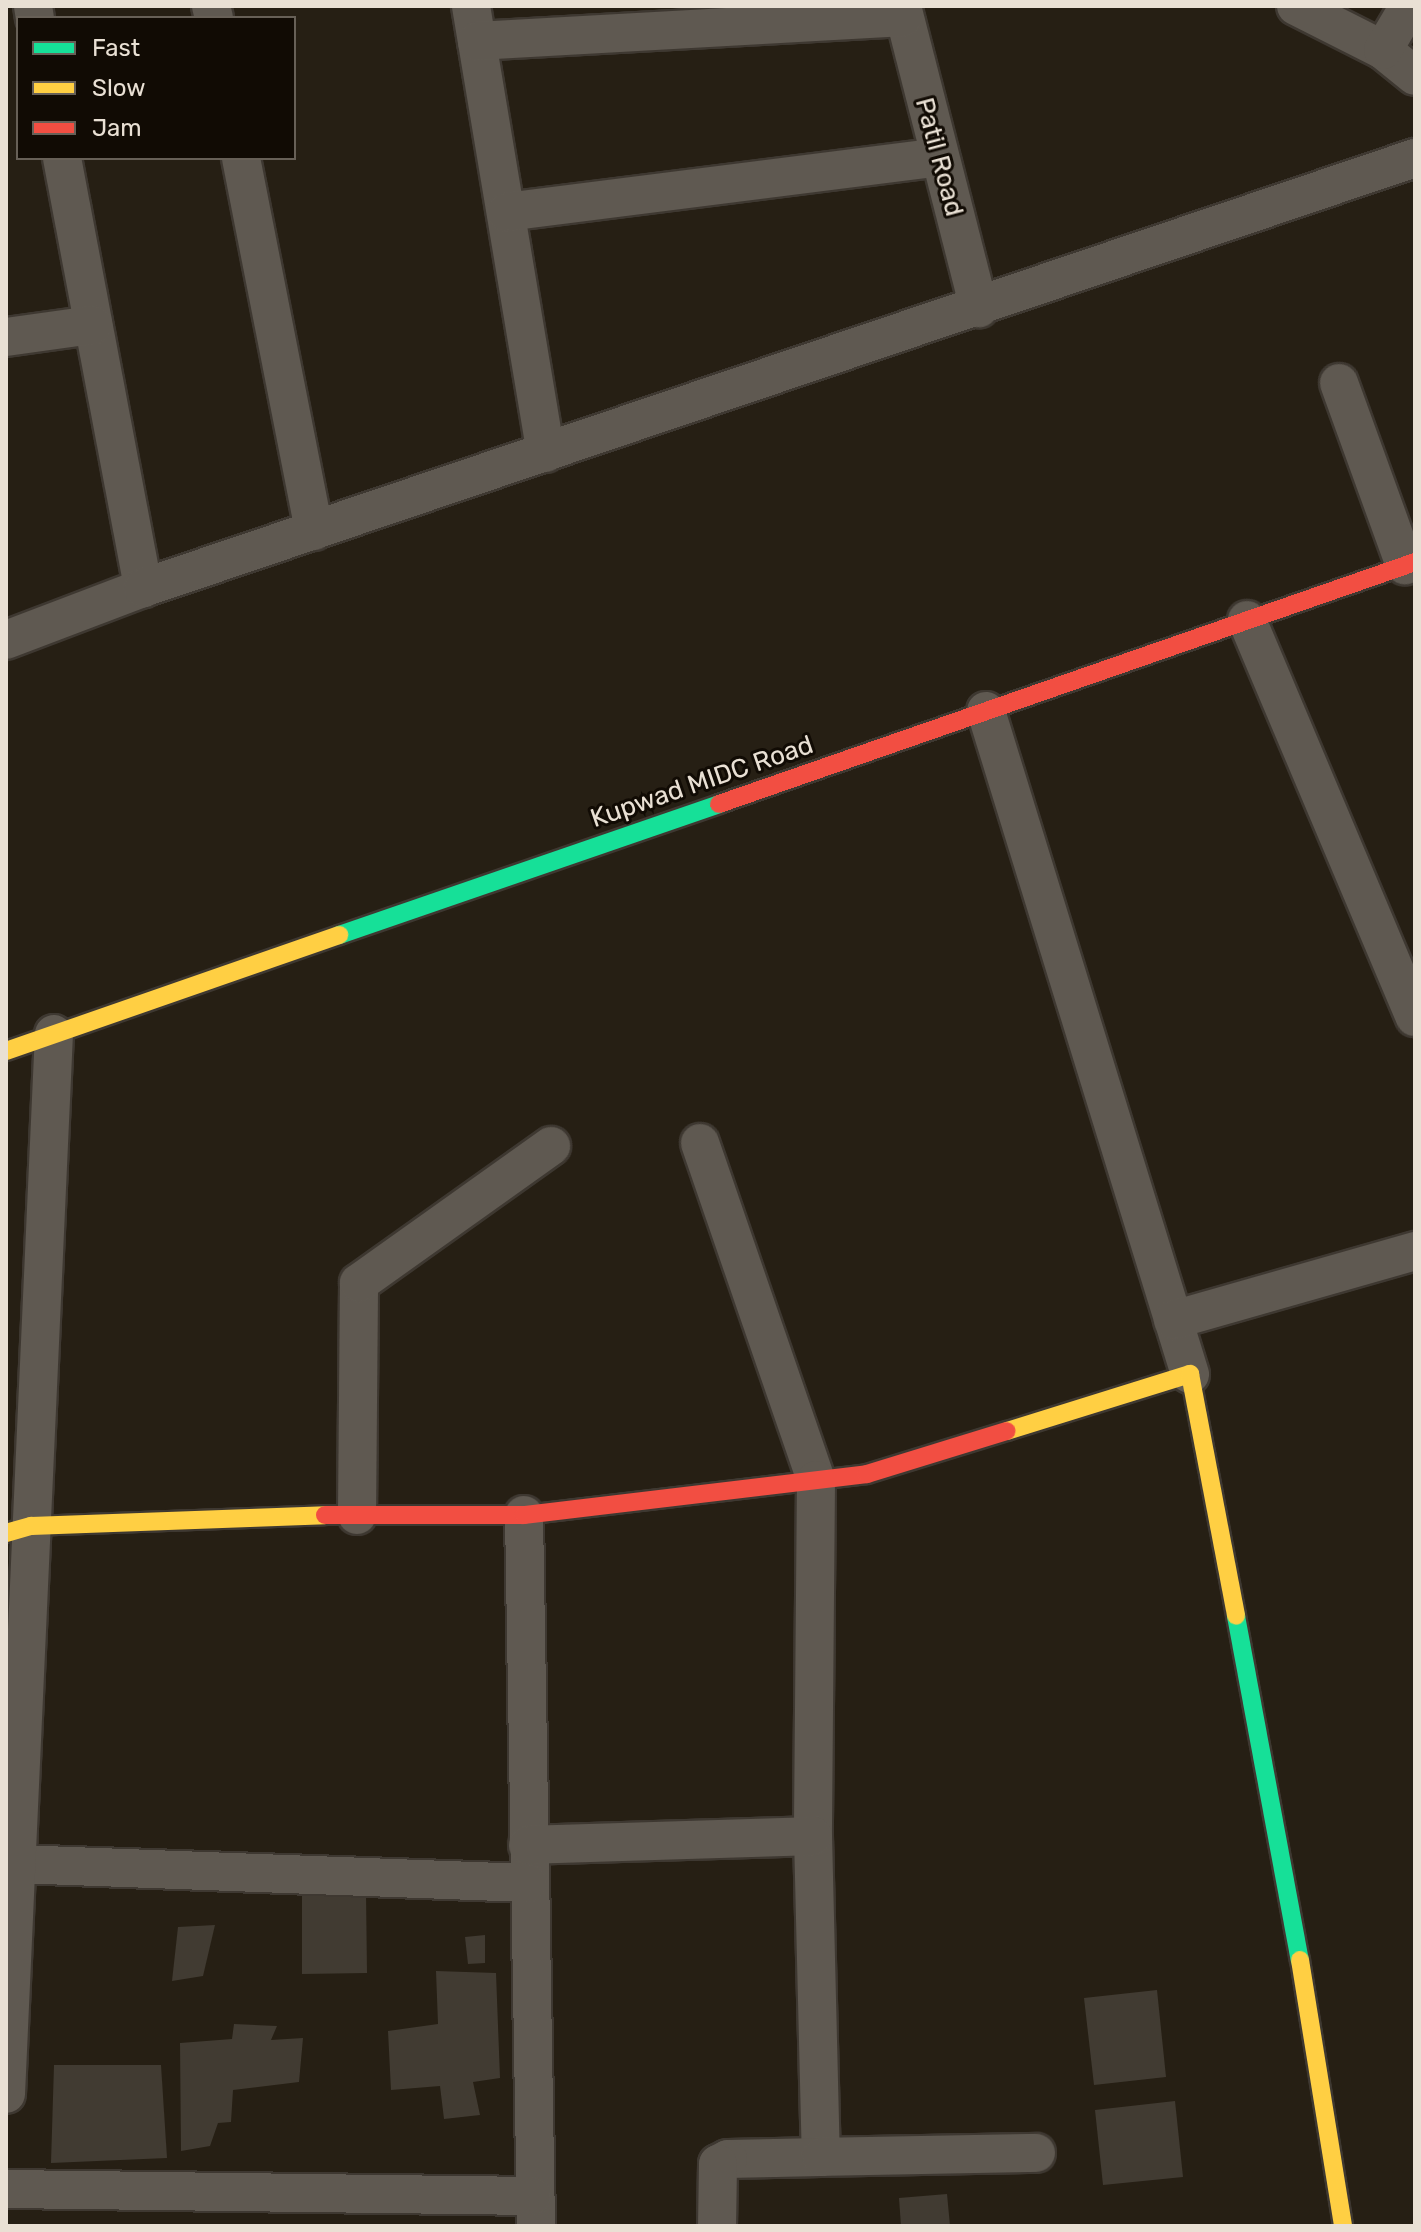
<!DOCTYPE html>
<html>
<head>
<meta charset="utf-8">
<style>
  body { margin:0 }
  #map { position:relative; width:1421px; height:2232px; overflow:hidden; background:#261f14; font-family:Rubik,sans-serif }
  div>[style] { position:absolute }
  .building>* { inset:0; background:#413b32 }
  .roads { filter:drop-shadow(2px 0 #3e3831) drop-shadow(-2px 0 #3e3831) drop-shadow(0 2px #3e3831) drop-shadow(0 -2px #3e3831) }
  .street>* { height:38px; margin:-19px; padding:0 19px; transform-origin:19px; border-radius:19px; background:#5f5951 }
  .fast>* { height:18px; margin:-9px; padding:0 9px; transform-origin:9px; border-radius:9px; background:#16e098 }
  .slow>* { height:18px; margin:-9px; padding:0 9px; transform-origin:9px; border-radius:9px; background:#ffcf43 }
  .jam>* { height:18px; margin:-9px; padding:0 9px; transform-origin:9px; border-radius:9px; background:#f24e42 }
  span { translate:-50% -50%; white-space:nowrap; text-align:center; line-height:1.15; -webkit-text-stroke:6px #110b04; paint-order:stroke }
  .street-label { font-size:26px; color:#e9e0d4 }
  .frame { position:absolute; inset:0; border:8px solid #e9e0d4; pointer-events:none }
  .legend { position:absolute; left:16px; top:16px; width:280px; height:144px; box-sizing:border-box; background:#110b04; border:2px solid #676057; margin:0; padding:10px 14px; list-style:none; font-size:24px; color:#e9e0d4 }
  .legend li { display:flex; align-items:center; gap:16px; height:40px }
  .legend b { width:40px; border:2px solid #676057 }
</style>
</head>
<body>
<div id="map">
  <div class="building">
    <i style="clip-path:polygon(366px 1893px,367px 1973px,302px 1974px,302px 1896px)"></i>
    <i style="clip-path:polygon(215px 1925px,203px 1976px,172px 1981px,178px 1927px)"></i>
    <i style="clip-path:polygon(485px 1935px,485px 1963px,468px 1964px,465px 1937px)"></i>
    <i style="clip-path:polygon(436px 1971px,496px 1973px,500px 2078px,473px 2082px,480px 2115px,444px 2119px,440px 2086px,391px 2090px,388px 2031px,438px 2024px)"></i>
    <i style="clip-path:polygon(1157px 1990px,1166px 2077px,1094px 2085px,1084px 1998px)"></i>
    <i style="clip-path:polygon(234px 2024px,277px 2026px,271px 2040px,303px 2038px,299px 2082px,233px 2090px,231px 2122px,218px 2123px,210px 2146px,181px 2151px,180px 2043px,232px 2039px)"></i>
    <i style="clip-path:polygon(54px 2065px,161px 2065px,167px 2158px,51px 2163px)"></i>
    <i style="clip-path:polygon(1175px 2101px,1183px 2177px,1103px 2185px,1095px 2110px)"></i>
    <i style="clip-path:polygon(947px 2194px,950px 2226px,901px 2226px,899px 2198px)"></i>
  </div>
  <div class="roads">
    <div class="street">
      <i style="left:33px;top:6px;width:12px;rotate:81deg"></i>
      <i style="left:211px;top:6px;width:12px;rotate:76deg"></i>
      <i style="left:471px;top:6px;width:453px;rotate:80.5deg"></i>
      <i style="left:902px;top:6px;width:312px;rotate:75.7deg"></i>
      <i style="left:1296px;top:6px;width:97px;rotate:26.8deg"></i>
      <i style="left:1383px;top:50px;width:41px;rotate:39.1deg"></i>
      <i style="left:477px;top:41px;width:427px;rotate:-3.2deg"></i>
      <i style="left:1383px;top:50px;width:51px;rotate:-59.4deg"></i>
      <i style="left:62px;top:158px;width:438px;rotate:79.3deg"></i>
      <i style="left:241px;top:158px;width:380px;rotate:78.9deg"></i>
      <i style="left:506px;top:212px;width:436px;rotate:-7.2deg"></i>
      <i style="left:6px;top:337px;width:88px;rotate:-7.9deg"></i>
      <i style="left:1339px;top:383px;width:194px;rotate:70.1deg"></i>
      <i style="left:1247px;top:620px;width:431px;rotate:67.1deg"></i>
      <i style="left:6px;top:640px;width:147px;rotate:-20.8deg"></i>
      <i style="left:143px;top:588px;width:1343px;rotate:-18.68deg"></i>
      <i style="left:986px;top:711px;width:694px;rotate:72.9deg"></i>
      <i style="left:700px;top:1143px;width:356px;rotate:71deg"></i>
      <i style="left:816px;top:1480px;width:356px;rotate:90.5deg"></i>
      <i style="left:813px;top:1836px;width:321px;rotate:88.6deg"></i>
      <i style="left:821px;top:2157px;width:93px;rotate:178.8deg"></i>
      <i style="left:728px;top:2159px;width:11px;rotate:153deg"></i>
      <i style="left:718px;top:2164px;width:62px;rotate:90.9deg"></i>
      <i style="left:1173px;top:1320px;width:252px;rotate:-15.9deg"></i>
      <i style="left:357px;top:1515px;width:232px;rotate:-89.5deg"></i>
      <i style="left:359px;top:1283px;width:236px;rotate:-35.5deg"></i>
      <i style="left:524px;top:1515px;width:711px;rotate:89.03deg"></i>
      <i style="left:528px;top:1845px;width:285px;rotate:-1.8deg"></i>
      <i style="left:17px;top:1864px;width:511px;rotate:2.13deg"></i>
      <i style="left:6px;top:2094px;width:1061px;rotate:-87.41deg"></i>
      <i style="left:821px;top:2157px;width:215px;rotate:-1.1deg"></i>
      <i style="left:6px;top:2189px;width:526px;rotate:0.76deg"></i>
    </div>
    <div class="fast">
      <i style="left:339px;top:935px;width:402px;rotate:-19deg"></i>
      <i style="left:1236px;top:1616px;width:350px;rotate:79.5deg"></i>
    </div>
    <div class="slow">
      <i style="left:6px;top:1051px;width:353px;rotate:-19.2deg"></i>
      <i style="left:1007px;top:1431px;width:192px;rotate:-17.3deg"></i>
      <i style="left:1190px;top:1374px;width:246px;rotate:79.2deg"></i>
      <i style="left:6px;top:1533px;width:26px;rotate:-16deg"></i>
      <i style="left:31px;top:1526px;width:294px;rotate:-2.1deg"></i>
      <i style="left:1300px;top:1960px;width:269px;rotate:80.8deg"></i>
    </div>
    <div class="jam">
      <i style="left:719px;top:804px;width:737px;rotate:-19.17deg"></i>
      <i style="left:325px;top:1515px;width:199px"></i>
      <i style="left:524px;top:1515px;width:345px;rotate:-6.8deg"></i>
      <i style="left:867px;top:1474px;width:146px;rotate:-17.1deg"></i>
    </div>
  </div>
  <div class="street-label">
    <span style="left:939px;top:157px;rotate:75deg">Patil Road</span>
    <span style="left:702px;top:782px;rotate:-19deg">Kupwad MIDC Road</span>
  </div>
  <div class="frame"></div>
  <ul class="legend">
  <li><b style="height:10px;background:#16e098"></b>Fast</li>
  <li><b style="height:10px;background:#ffcf43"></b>Slow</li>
  <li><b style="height:10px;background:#f24e42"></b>Jam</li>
  </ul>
</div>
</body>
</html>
